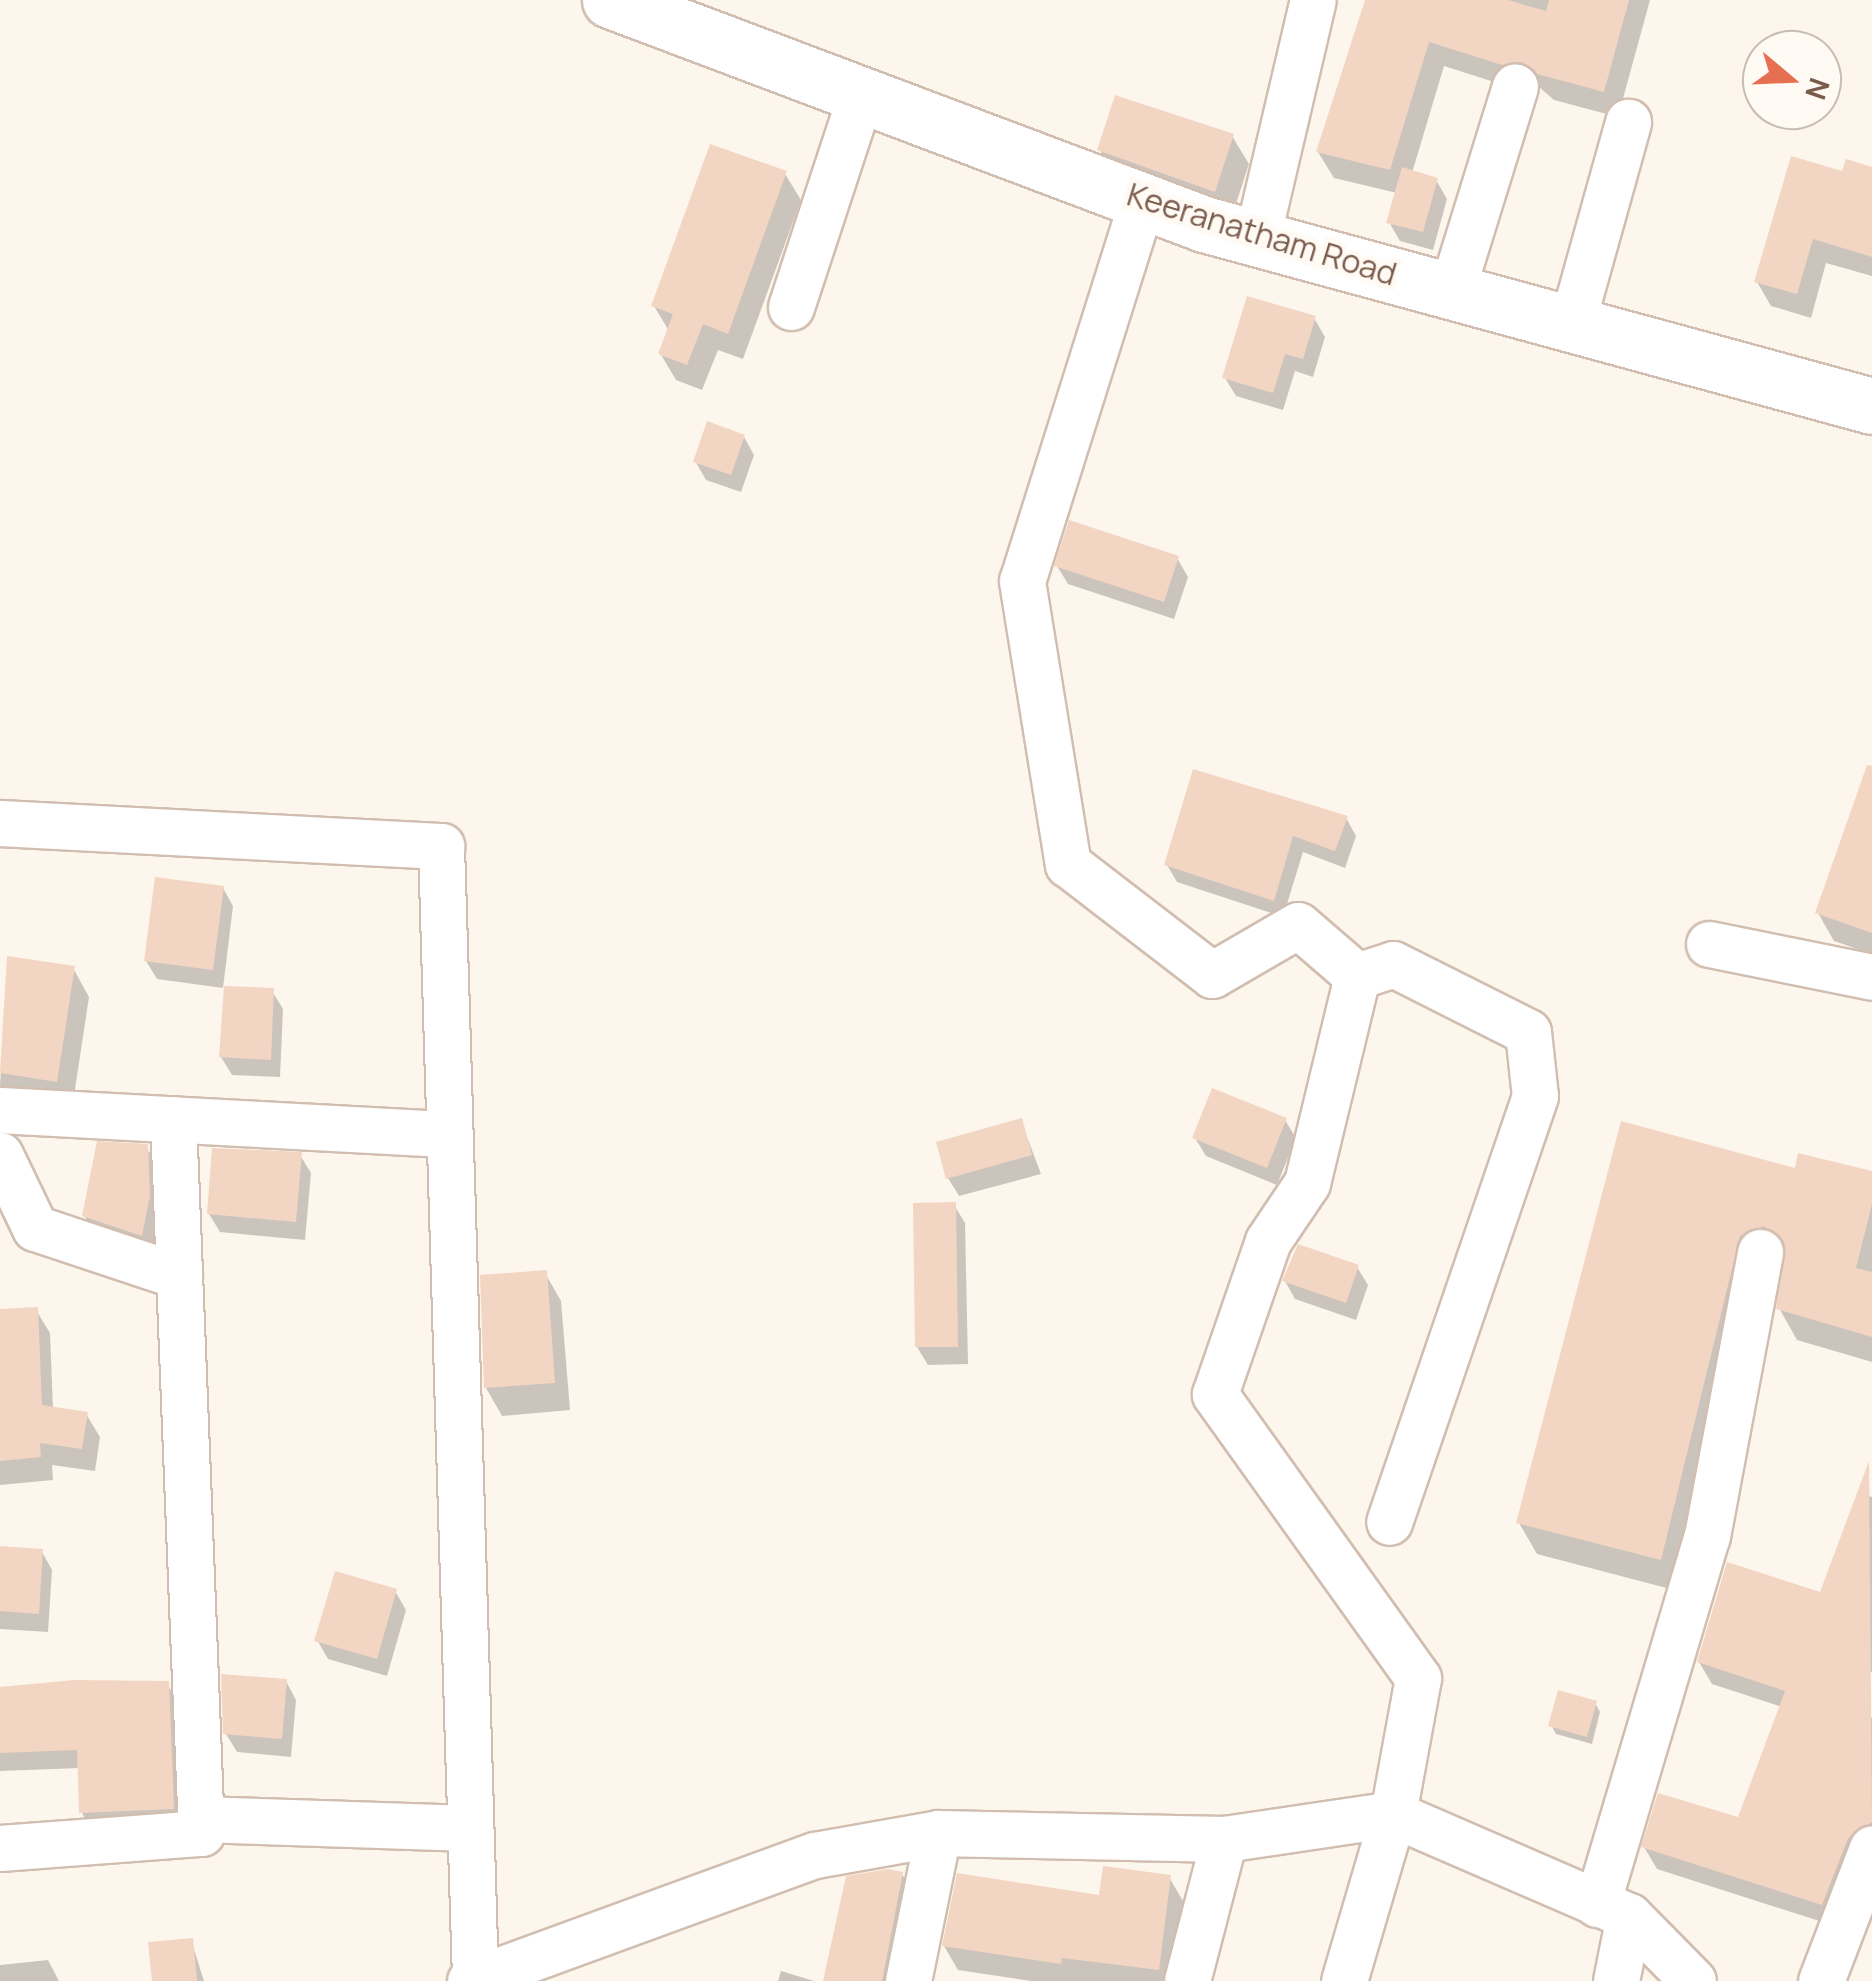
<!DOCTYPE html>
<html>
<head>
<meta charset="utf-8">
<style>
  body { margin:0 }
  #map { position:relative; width:1872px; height:1981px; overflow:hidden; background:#fdf6ec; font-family:Manrope,sans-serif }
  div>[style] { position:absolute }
  .shadow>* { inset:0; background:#0003 }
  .building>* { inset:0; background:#f3d5c3 }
  .roads { filter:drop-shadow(2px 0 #d1beb0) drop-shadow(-2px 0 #d1beb0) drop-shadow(0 2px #d1beb0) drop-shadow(0 -2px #d1beb0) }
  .minor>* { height:45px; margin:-22.5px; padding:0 22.5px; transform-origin:22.5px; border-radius:22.5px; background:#fff }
  .tertiary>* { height:55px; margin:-27.5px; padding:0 27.5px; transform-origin:27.5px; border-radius:27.5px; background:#fff }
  span { translate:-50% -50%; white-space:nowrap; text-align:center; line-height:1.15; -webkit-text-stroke:10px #fffaf3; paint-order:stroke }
  .street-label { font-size:32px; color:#7a5c4d }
  .north { position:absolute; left:1742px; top:30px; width:100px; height:100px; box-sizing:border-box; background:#fffaf3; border:2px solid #cabbb1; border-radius:50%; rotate:109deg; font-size:28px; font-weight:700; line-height:40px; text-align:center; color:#7a5c4d }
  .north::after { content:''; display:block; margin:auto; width:35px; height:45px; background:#e76f51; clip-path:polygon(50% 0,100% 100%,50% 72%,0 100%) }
</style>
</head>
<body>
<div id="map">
  <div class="shadow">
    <i style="clip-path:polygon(1371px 0,1650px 0,1618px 117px,1554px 100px,1539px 87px,1519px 90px,1444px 66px,1412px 173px,1436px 180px,1447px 199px,1433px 250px,1400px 241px,1389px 222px,1397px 193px,1334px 178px,1318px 152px)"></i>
    <i style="clip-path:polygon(1232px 136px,1249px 164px,1231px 219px,1116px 178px,1100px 150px)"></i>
    <i style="clip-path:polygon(1872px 169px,1872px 276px,1826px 263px,1811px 318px,1771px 306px,1757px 282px,1844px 174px)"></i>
    <i style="clip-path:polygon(785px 174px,801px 200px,743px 359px,718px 350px,702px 390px,676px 380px,660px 353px,669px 331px,654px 306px)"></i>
    <i style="clip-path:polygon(1314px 318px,1325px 337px,1313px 377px,1295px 371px,1283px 410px,1236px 396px,1225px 378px)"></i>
    <i style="clip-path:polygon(744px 437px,754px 455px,741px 492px,706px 480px,695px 461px)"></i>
    <i style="clip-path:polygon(1177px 558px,1188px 577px,1174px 619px,1068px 584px,1057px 566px)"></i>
    <i style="clip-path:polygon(1872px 796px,1872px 954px,1834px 941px,1818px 913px)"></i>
    <i style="clip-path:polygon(1346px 818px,1356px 836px,1345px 868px,1303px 852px,1283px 917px,1177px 882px,1167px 865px)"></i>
    <i style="clip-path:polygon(223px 888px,233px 906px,223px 988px,157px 979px,146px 961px)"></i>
    <i style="clip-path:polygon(9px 959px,73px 968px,89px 997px,72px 1109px,8px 1099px,0 1085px)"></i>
    <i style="clip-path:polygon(272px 991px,283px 1009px,280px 1077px,232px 1075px,221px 1057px)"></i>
    <i style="clip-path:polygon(1285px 1120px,1296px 1138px,1277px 1185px,1206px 1156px,1195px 1138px)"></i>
    <i style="clip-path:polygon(1021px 1121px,1041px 1174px,959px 1196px,948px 1178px)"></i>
    <i style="clip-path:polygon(1623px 1124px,1797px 1171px,1872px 1173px,1872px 1362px,1797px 1340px,1779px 1308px,1786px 1257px,1757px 1267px,1678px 1591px,1537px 1554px,1519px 1523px)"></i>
    <i style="clip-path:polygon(146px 1147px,157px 1165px,159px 1216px,152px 1253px,95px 1234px,84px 1215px)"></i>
    <i style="clip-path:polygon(300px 1155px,311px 1173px,305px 1240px,220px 1232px,209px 1214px)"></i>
    <i style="clip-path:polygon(954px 1205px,965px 1223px,968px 1364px,928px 1365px,917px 1347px)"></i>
    <i style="clip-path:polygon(1357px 1267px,1368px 1285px,1356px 1320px,1295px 1299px,1285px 1281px)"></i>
    <i style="clip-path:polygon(545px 1273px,561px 1301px,570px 1410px,502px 1416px,486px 1388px)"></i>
    <i style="clip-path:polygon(36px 1310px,50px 1333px,53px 1409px,86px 1414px,100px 1437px,95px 1471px,52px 1465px,53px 1480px,0 1485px,0 1312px)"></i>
    <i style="clip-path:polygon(1859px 1493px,1872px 1497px,1872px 1672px,1859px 1667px,1843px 1707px,1872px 1718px,1872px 1849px,1835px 1926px,1657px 1869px,1644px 1847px,1740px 1820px,1782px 1707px,1712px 1684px,1699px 1662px,1821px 1595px)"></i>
    <i style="clip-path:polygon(0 1549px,42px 1552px,52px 1570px,48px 1632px,0 1629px)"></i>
    <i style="clip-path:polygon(395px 1591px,406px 1610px,387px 1676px,328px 1659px,317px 1640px)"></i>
    <i style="clip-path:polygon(286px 1681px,296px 1700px,291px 1757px,237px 1752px,226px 1734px)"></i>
    <i style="clip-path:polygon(167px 1684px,178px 1702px,183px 1827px,92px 1831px,82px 1813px,80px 1768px,0 1771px,0 1689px)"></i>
    <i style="clip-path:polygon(1595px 1703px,1600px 1712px,1592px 1744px,1556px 1734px,1551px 1725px)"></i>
    <i style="clip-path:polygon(902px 1874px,917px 1900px,902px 1981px,825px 1981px)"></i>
    <i style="clip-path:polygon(1169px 1877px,1183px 1901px,1173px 1981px,1031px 1981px,958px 1970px,944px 1946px)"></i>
    <i style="clip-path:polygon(191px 1940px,204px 1981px,155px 1981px)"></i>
    <i style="clip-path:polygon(48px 1960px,59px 1981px,0 1981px,0 1965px)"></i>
    <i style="clip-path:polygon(781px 1971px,814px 1981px,778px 1981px)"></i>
  </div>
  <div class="building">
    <i style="clip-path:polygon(1365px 0,1508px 0,1546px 11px,1549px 0,1629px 0,1604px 92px,1537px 74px,1522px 62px,1502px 65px,1429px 42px,1390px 170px,1316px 152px)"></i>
    <i style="clip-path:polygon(1115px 95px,1234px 134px,1215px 192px,1097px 150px)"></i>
    <i style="clip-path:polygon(710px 144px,787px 171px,728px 334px,703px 324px,687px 365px,658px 354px,673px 314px,651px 306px)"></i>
    <i style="clip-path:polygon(1791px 156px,1842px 171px,1846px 159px,1872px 167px,1872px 257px,1813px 239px,1797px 294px,1754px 282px)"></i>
    <i style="clip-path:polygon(1402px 167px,1438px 178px,1423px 232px,1386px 223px)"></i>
    <i style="clip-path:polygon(1247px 296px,1316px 316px,1303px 359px,1285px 354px,1273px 393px,1222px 378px)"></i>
    <i style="clip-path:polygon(707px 421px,745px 435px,731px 475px,693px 462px)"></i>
    <i style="clip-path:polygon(1069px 520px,1179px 556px,1164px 602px,1054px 566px)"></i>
    <i style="clip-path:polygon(1867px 765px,1872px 766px,1872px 933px,1815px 913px)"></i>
    <i style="clip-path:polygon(1193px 769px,1348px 816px,1335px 851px,1293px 836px,1274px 901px,1164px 865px)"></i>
    <i style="clip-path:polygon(155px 877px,224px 886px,213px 970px,144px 961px)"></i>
    <i style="clip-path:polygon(7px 956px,75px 966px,57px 1082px,0 1073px)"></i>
    <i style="clip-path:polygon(224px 986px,274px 988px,271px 1060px,219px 1057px)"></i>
    <i style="clip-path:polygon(1212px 1088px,1287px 1118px,1267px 1168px,1192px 1138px)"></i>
    <i style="clip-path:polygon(1022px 1118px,1032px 1155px,946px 1179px,936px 1142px)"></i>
    <i style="clip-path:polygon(1621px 1121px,1795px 1168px,1798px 1153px,1872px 1171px,1872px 1204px,1856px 1268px,1872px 1272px,1872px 1337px,1776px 1309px,1784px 1242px,1764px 1226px,1740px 1236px,1661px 1560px,1516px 1523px)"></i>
    <i style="clip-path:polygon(97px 1141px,148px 1144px,150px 1196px,142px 1236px,82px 1216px)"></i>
    <i style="clip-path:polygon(212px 1148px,302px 1152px,296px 1222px,207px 1214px)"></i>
    <i style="clip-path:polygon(956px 1202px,958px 1347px,915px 1347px,913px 1203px)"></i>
    <i style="clip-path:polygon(1298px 1244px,1359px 1265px,1346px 1303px,1282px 1281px)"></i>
    <i style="clip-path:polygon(547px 1270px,555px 1383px,484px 1388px,480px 1275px)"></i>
    <i style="clip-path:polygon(38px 1307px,42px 1405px,88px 1412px,82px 1449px,40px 1443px,41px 1457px,0 1461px,0 1309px)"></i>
    <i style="clip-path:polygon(1869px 1461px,1872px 1822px,1848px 1838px,1822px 1905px,1641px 1847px,1658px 1793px,1738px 1817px,1785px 1691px,1697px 1662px,1727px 1562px,1820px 1592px)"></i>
    <i style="clip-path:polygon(0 1546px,43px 1549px,39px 1614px,0 1611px)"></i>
    <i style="clip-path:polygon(335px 1571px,397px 1589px,377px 1659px,314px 1641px)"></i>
    <i style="clip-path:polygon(221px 1674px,287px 1679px,282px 1739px,223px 1734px)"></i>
    <i style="clip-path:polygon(74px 1680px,169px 1681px,174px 1809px,79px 1813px,77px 1750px,0 1753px,0 1687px)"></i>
    <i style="clip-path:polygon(1558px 1690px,1597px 1701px,1587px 1737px,1548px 1726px)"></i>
    <i style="clip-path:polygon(1103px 1866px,1171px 1875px,1159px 1970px,1062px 1958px,1061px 1964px,942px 1946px,957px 1873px,1099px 1895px)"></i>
    <i style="clip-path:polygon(888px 1869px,903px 1872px,882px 1981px,823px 1981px,846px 1876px)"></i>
    <i style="clip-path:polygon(193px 1938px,197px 1981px,152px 1981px,148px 1942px)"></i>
  </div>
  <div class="roads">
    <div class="minor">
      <i style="left:1142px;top:201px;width:398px;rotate:107.5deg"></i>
      <i style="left:1022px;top:581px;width:287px;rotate:80.8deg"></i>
      <i style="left:1068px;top:864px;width:182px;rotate:37.6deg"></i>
      <i style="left:1212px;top:975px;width:99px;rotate:-30.2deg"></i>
      <i style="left:1298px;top:925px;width:78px;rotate:40.8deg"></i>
      <i style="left:1357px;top:976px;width:38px;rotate:-18deg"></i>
      <i style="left:1393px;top:964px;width:151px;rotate:26.7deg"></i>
      <i style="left:1528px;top:1032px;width:64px;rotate:83.8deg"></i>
      <i style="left:1535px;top:1096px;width:450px;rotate:108.9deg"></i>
      <i style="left:1257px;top:238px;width:244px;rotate:-76.8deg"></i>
      <i style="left:1452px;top:290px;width:213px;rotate:-72.8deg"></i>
      <i style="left:791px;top:307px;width:224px;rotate:-71.8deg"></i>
      <i style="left:1572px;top:323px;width:209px;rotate:-74.4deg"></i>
      <i style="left:0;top:823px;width:442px;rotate:3deg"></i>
      <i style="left:441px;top:846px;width:1135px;rotate:88.28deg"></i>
      <i style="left:1709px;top:944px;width:166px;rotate:11.4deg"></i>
      <i style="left:0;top:1110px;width:450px;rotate:3.1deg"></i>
      <i style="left:0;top:1155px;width:81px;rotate:64.4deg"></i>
      <i style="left:35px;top:1228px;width:152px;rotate:18.4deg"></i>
      <i style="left:200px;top:1819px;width:270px;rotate:1.9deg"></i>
      <i style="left:0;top:1848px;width:202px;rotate:-4.3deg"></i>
      <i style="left:201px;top:1833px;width:714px;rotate:-92.25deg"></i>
      <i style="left:1597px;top:1904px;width:384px;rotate:-73.4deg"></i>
      <i style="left:1707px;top:1536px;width:289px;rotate:-79.4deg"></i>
      <i style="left:470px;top:1981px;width:367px;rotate:-20.1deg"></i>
      <i style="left:815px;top:1855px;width:125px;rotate:-10.1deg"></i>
      <i style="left:938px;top:1833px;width:286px;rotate:1.2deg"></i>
      <i style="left:1224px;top:1839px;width:171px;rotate:-8.4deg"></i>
      <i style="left:1393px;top:1814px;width:257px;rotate:23.4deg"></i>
      <i style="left:1629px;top:1916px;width:91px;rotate:45.4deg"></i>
      <i style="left:908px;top:1981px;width:151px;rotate:-78.5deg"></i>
      <i style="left:1187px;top:1981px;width:147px;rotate:-75.4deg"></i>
      <i style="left:1344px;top:1981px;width:174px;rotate:-73.6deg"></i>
      <i style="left:1393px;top:1814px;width:138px;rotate:-79.6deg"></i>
      <i style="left:1418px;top:1678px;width:349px;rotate:-125.6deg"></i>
      <i style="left:1215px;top:1394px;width:162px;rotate:-70.9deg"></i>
      <i style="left:1268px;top:1241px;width:70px;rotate:-56.1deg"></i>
      <i style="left:1307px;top:1183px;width:213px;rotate:-76.4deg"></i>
      <i style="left:1616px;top:1981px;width:66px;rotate:-78.7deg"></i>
      <i style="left:1821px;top:1981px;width:142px;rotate:-69deg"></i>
    </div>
    <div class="tertiary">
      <i style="left:610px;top:0;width:635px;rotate:20.66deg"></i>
      <i style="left:1204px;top:224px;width:692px;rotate:15.24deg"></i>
    </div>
  </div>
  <div class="street-label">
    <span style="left:1262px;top:234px;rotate:17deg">Keeranatham Road</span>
  </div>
  <div class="north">N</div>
</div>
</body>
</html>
